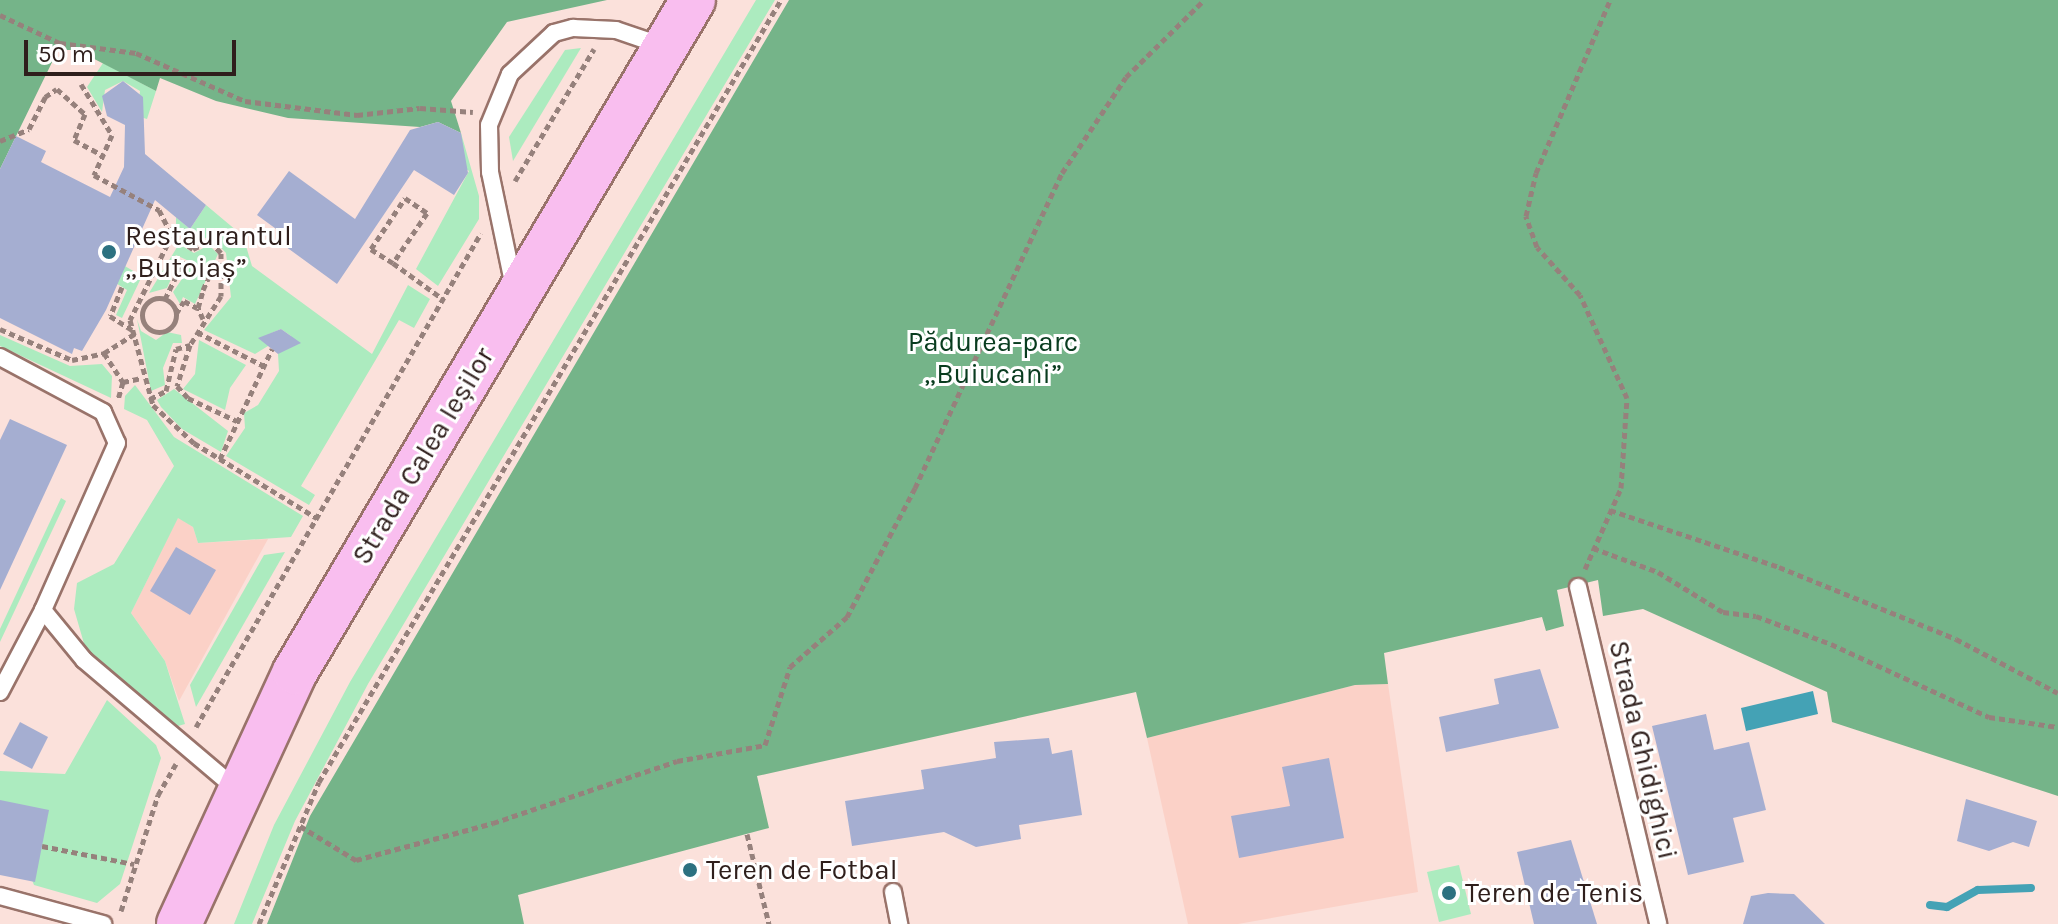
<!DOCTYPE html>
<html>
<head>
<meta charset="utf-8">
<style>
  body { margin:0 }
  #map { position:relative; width:2058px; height:924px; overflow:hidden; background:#fbe1db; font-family:Karla,sans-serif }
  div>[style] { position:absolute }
  .built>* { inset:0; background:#fbd1c7 }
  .green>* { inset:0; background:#acebbf }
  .forest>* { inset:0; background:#75b489 }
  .water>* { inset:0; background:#44a2b5 }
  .stream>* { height:8px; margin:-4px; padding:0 4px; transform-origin:4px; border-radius:4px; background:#44a2b5 }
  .building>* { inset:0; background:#a5aed1 }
  .path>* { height:5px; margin-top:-2.5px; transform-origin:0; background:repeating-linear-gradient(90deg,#96817c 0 6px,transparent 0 10px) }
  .path>.ring { margin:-2.5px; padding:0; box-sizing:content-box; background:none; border:5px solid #96817c; border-radius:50% }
  .roads { filter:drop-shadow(2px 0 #99736a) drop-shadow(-2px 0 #99736a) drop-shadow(0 2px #99736a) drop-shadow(0 -2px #99736a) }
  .lane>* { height:16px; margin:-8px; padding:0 8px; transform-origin:8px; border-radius:8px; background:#fff }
  .primary>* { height:44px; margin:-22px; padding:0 22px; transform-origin:22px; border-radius:22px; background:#f9beef }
  .dots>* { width:22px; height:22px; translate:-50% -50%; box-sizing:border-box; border:4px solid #fff; border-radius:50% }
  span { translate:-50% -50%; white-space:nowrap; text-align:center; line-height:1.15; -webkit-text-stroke:6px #fff; paint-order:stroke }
  .poi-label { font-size:28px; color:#2f1f1c }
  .left { translate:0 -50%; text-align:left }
  .park-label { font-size:28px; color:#093c1f }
  .street-label { font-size:28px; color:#2f1f1c }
  .scale { position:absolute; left:24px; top:40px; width:212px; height:36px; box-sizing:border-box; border:4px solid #2f1f1c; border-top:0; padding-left:10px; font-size:24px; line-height:28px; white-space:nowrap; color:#2f1f1c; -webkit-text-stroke:6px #fff; paint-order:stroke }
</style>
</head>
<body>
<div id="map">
  <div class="built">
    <i style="clip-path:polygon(178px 517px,193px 527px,198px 543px,268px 539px,179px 701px,165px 661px,131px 613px)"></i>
    <i style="clip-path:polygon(1388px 684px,1418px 892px,1238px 924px,1188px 924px,1147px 738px,1355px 685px)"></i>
  </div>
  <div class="green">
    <i style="clip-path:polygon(756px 0,775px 0,368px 684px,295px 821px,252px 924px,234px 924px,274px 825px,350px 682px)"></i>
    <i style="clip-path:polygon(581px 48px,513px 161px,509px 137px,565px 50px)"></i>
    <i style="clip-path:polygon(103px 63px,156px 91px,147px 119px,137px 116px,140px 91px,123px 81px,105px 90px,102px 112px,87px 87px)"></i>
    <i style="clip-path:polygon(461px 133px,479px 196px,479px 219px,438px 286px,416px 269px,469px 171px,457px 163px)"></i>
    <i style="clip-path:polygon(206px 205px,243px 236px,252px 266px,372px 354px,408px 285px,430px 299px,414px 328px,399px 320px,375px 361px,301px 486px,315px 495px,309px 505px,226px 456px,245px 428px,244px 413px,258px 405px,279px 371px,278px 354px,291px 336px,281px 329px,269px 334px,268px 346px,255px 354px,204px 330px,231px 297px,226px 253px,210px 236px,192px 244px,176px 230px,176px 217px,190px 229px)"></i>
    <i style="clip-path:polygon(179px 244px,194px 253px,209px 245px,218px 254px,195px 304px,183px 297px,180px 304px,173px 292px,193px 263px,176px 255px,164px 274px,171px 279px,167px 288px,149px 293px)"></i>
    <i style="clip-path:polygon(123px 265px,142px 276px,122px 318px,116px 315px,127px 290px,114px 282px)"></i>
    <i style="clip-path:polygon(137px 319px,141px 331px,156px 340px,167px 332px,181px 335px,182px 343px,173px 343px,163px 368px,165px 385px,151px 391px)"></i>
    <i style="clip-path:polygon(0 335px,70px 366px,102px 364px,112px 376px,111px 398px,0 346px)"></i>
    <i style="clip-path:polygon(199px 340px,246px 365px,230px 388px,225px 410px,183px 389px,195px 374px)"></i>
    <i style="clip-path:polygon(135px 385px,174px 437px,303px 516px,291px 537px,198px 543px,193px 527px,178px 518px,131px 613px,165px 661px,185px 724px,178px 726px,100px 665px,85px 647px,74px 609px,77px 583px,114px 564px,174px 466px,147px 420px,124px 409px,125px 396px)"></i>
    <i style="clip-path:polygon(174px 389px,228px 431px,221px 452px,182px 429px,161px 407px,157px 400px)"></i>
    <i style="clip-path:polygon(61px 498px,66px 501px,0 642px,0 629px)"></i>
    <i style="clip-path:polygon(285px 552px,196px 707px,190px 685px,264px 555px)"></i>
    <i style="clip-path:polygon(107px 700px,156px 745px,161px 758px,120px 884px,97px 903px,34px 885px,0 800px,0 771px,65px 774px)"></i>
    <i style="clip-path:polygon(1459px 865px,1471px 914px,1439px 922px,1427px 872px)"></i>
  </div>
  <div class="forest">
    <i style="clip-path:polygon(0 0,607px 0,507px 22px,451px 101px,461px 133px,438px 122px,420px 127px,288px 118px,216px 101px,160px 78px,156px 91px,77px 50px,58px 50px,0 169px)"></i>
    <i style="clip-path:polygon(789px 0,2058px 0,2058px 796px,1832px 722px,1827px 692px,1643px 609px,1603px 616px,1598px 580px,1557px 590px,1564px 626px,1546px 631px,1542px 617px,1384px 653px,1388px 684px,1355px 685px,1147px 738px,1136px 692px,757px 776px,769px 828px,518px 895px,524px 924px,267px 924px,310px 816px)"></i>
  </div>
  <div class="water">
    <i style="clip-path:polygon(1813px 691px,1818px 714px,1746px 731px,1741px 708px)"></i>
  </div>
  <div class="stream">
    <i style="left:1930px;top:905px;width:17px;rotate:7deg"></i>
    <i style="left:1947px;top:907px;width:35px;rotate:-29deg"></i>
    <i style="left:1978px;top:890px;width:53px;rotate:-2.2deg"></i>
  </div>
  <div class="building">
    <i style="clip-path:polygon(123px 81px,143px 97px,145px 154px,206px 205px,190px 229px,155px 200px,106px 310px,82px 351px,74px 348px,72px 354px,0 318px,0 169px,16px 136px,46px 151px,41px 162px,110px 197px,124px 167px,125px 125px,107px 116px,102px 96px)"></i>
    <i style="clip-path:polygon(438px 122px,461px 133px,468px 173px,454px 195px,414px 170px,337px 284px,278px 241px,283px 234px,257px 215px,289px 171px,355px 219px,410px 130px)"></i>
    <i style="clip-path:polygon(281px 329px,301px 343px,278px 354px,258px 338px)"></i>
    <i style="clip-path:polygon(10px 419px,67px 445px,0 590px,0 440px)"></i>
    <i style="clip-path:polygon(176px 547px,216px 570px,190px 615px,150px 591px)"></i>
    <i style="clip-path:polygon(1540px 669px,1559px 728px,1446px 752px,1439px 717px,1499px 704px,1494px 679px)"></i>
    <i style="clip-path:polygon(1706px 714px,1714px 750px,1749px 742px,1766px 810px,1733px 818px,1744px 862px,1688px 875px,1652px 726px)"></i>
    <i style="clip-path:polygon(20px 722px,48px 737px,32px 769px,3px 754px)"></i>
    <i style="clip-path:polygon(1049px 738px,1052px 754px,1072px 750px,1082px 815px,1019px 825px,1021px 839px,976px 847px,944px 832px,852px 846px,845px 801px,924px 789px,921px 770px,996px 758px,994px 742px)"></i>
    <i style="clip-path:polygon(1329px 758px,1344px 838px,1239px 858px,1231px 816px,1290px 806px,1282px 767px)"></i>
    <i style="clip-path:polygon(1966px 799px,2037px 821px,2029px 847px,2013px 842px,1989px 851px,1957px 841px)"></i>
    <i style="clip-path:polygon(0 800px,49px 810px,35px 882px,0 875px)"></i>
    <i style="clip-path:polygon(1571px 840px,1597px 924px,1534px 924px,1517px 852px)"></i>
    <i style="clip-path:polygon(1768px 893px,1794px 894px,1825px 924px,1743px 924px,1751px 896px)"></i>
  </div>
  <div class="path">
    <i style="left:0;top:15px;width:66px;rotate:25deg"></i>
    <i style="left:60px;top:43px;width:77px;rotate:7.5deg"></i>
    <i style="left:136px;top:53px;width:119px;rotate:23.8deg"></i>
    <i style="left:245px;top:101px;width:113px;rotate:7.1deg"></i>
    <i style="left:357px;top:115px;width:63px;rotate:-6.3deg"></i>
    <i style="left:420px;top:108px;width:53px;rotate:4.3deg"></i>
    <i style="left:81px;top:84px;width:60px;rotate:58.7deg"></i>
    <i style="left:112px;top:135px;width:44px;rotate:114.2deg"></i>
    <i style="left:94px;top:175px;width:74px;rotate:28.3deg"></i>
    <i style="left:159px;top:210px;width:28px;rotate:63deg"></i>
    <i style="left:172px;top:235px;width:25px;rotate:34deg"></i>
    <i style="left:193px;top:249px;width:19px;rotate:-25deg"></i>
    <i style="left:210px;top:241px;width:16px;rotate:47deg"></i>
    <i style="left:221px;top:253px;width:43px;rotate:90deg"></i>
    <i style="left:221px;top:296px;width:58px;rotate:122.3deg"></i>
    <i style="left:190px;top:345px;width:43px;rotate:107.6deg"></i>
    <i style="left:177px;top:386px;width:16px;rotate:47deg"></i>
    <i style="left:188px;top:398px;width:54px;rotate:25.1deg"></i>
    <i style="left:0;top:141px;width:31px;rotate:-22deg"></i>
    <i style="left:29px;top:129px;width:36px;rotate:-63deg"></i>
    <i style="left:45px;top:97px;width:14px;rotate:-34deg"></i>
    <i style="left:57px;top:89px;width:38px;rotate:42deg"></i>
    <i style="left:85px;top:114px;width:28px;rotate:113deg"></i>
    <i style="left:74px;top:140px;width:34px;rotate:28deg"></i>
    <i style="left:515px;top:181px;width:154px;rotate:-59.1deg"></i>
    <i style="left:172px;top:235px;width:95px;rotate:116.3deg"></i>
    <i style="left:130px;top:320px;width:88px;rotate:74.9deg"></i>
    <i style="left:153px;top:405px;width:56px;rotate:42.8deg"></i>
    <i style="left:194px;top:443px;width:144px;rotate:31.4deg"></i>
    <i style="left:393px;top:263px;width:26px;rotate:-148deg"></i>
    <i style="left:371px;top:249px;width:61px;rotate:-56.3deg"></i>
    <i style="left:405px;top:198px;width:27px;rotate:34deg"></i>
    <i style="left:427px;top:213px;width:60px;rotate:124.2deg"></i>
    <i style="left:393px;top:263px;width:62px;rotate:35.8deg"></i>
    <i style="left:122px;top:287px;width:31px;rotate:112deg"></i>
    <i style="left:110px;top:316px;width:26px;rotate:32deg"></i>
    <i class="ring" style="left:142px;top:298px;width:29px;height:29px"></i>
    <i style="left:165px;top:299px;width:43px;rotate:-64deg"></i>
    <i style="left:176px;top:314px;width:15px;rotate:-58deg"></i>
    <i style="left:184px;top:301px;width:15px;rotate:28deg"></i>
    <i style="left:203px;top:319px;width:12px;rotate:-114deg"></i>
    <i style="left:198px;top:308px;width:19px;rotate:-74deg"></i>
    <i style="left:203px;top:290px;width:27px;rotate:-66deg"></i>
    <i style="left:214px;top:265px;width:10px;rotate:-17deg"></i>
    <i style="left:0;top:329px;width:78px;rotate:23.3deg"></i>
    <i style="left:72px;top:360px;width:33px;rotate:-12deg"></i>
    <i style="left:104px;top:353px;width:36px;rotate:-32deg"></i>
    <i style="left:197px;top:332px;width:75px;rotate:26.9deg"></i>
    <i style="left:104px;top:353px;width:35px;rotate:57deg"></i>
    <i style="left:123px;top:382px;width:18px;rotate:106deg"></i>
    <i style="left:123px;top:382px;width:19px;rotate:-12deg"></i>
    <i style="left:150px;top:399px;width:18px;rotate:-27deg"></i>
    <i style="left:166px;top:391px;width:43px;rotate:-76.6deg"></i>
    <i style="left:176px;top:349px;width:15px;rotate:-16deg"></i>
    <i style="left:220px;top:459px;width:122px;rotate:-64.7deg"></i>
    <i style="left:1610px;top:510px;width:178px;rotate:18.6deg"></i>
    <i style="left:1779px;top:567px;width:191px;rotate:22.1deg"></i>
    <i style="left:1956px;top:639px;width:115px;rotate:27.9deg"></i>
    <i style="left:1593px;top:548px;width:69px;rotate:20.3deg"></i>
    <i style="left:1658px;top:572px;width:76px;rotate:31.6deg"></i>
    <i style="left:1723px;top:612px;width:33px;rotate:7deg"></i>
    <i style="left:1756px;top:616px;width:80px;rotate:20.5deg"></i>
    <i style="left:1831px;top:644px;width:174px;rotate:24.8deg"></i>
    <i style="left:1989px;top:717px;width:70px;rotate:8.2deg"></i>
    <i style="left:1585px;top:569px;width:89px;rotate:-66deg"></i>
    <i style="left:1621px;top:488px;width:90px;rotate:-86.2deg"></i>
    <i style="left:1627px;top:398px;width:113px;rotate:-114.5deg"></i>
    <i style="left:1580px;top:295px;width:64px;rotate:-131.9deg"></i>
    <i style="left:1537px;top:247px;width:33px;rotate:-110deg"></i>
    <i style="left:1526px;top:216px;width:44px;rotate:-76.9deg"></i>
    <i style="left:1536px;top:173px;width:188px;rotate:-66.8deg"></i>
    <i style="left:196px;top:727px;width:570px;rotate:-60.02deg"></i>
    <i style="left:300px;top:826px;width:66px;rotate:31.3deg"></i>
    <i style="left:356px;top:860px;width:142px;rotate:-15.1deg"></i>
    <i style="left:493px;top:823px;width:194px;rotate:-18.6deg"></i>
    <i style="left:677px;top:761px;width:89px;rotate:-10.3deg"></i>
    <i style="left:765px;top:745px;width:82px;rotate:-72.2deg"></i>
    <i style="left:790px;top:667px;width:76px;rotate:-41.3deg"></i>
    <i style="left:847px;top:617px;width:146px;rotate:-62.2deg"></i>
    <i style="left:915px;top:488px;width:348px;rotate:-65deg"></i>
    <i style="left:1062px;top:173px;width:115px;rotate:-56.3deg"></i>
    <i style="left:1126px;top:77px;width:110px;rotate:-44.6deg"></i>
    <i style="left:747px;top:834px;width:93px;rotate:76.3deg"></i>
    <i style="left:42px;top:846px;width:94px;rotate:11.1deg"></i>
    <i style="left:121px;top:911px;width:122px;rotate:-72.3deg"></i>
    <i style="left:158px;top:795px;width:36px;rotate:-60deg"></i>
    <i style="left:259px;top:924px;width:154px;rotate:-67.1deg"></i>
    <i style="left:319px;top:782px;width:908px;rotate:-59.43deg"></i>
  </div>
  <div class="roads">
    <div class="lane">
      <i style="left:514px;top:287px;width:117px;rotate:-101.8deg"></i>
      <i style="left:490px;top:172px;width:47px;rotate:-91.2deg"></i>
      <i style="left:489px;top:125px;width:55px;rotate:-67.6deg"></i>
      <i style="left:510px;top:74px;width:60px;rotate:-43deg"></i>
      <i style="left:554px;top:33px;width:20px;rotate:-15deg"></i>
      <i style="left:573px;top:28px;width:43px;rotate:2.7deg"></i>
      <i style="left:616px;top:30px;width:50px;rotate:18.8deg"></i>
      <i style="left:0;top:357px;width:117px;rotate:28.1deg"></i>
      <i style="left:103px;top:412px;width:34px;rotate:66deg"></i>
      <i style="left:117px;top:443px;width:183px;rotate:113.9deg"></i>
      <i style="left:43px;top:610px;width:65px;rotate:50.6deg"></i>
      <i style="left:84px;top:660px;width:199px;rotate:40.3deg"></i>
      <i style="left:1578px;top:587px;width:346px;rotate:76.6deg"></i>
      <i style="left:0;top:692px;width:93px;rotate:-62.3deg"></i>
      <i style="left:893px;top:892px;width:33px;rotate:79deg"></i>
      <i style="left:0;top:896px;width:107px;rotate:15.2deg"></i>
    </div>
    <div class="primary">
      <i style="left:179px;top:924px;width:277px;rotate:-65.3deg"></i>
      <i style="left:295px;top:672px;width:781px;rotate:-59.36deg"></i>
    </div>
  </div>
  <div class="dots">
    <i style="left:109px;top:252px;background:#2c7180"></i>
    <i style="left:690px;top:870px;background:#2c7180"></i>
    <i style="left:1449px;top:893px;background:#2c7180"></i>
  </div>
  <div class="poi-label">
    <span class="left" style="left:125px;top:252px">Restaurantul<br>„Butoiaș”</span>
    <span class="left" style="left:706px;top:870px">Teren de Fotbal</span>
    <span class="left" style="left:1465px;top:893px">Teren de Tenis</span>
  </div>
  <div class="park-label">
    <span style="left:993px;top:358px">Pădurea-parc<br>„Buiucani”</span>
  </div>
  <div class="street-label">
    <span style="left:423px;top:456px;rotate:-59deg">Strada Calea Ieșilor</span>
    <span style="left:1643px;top:750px;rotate:77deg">Strada Ghidighici</span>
  </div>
  <div class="scale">50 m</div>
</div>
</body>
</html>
